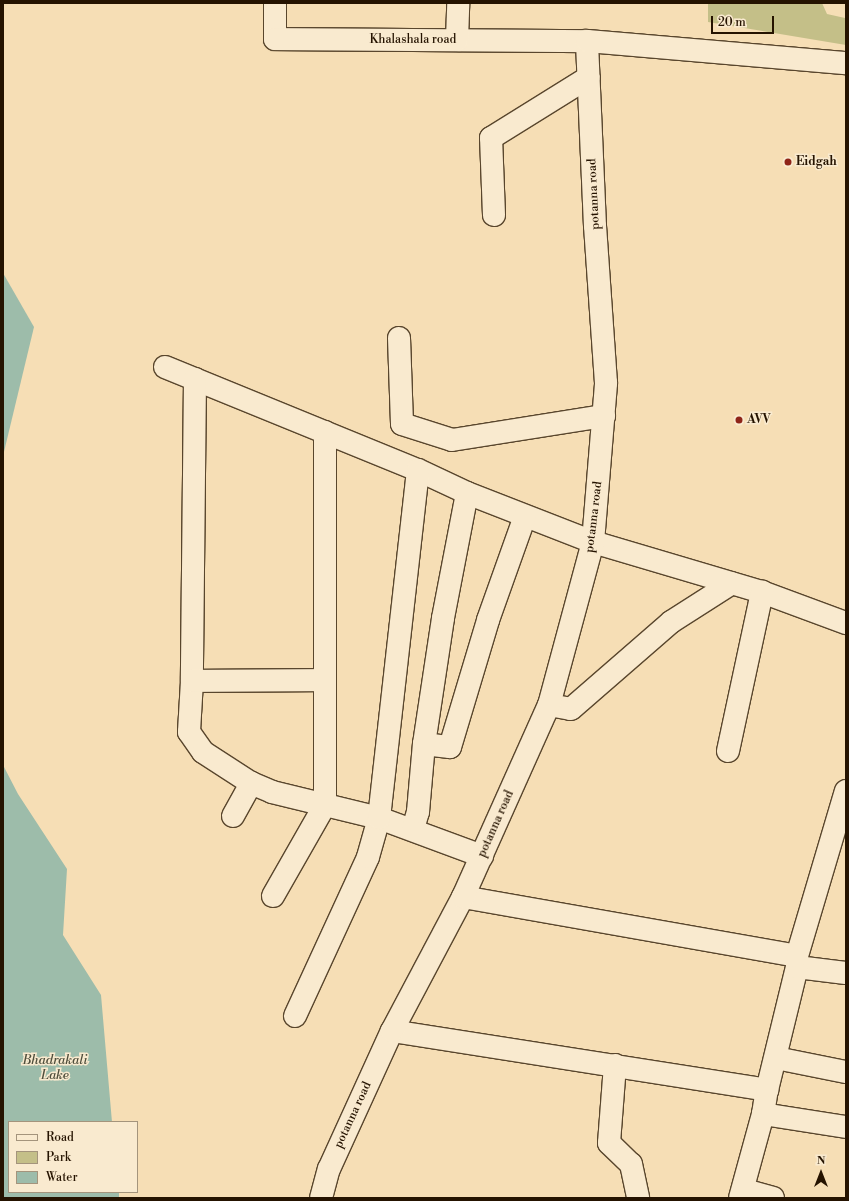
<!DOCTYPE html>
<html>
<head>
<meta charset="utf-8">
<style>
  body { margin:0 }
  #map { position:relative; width:849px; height:1201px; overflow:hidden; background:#f6deb5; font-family:"Libre Bodoni",serif }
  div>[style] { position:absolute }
  .green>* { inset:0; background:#c4bf88 }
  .water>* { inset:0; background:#9dbcaa }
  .roads { filter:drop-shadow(1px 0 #59462d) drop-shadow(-1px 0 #59462d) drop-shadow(0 1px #59462d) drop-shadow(0 -1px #59462d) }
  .minor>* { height:22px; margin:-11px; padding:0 11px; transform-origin:11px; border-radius:11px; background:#f9eacf }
  .dots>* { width:11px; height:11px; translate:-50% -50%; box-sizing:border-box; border:2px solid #f9eacf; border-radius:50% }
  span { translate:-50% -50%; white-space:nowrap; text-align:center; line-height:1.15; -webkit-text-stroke:3px #f9eacf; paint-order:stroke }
  .street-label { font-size:12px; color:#251300 }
  .poi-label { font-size:12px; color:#251300; font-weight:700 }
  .left { translate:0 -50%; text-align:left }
  .water-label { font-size:13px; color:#4f4e3c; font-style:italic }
  .frame { position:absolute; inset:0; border:4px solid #251300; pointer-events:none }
  .legend { position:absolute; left:8px; top:1121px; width:130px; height:72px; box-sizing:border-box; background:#f9eacf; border:1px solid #a4947c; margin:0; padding:5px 7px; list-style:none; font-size:12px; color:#251300 }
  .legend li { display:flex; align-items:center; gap:8px; height:20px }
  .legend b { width:20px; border:1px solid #a4947c }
  .north { position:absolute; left:801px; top:1153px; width:40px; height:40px; -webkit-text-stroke:3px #f9eacf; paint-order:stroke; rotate:0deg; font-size:11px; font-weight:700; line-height:16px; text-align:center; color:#251300 }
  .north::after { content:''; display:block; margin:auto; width:14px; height:18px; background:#251300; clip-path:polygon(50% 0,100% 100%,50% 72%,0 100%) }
  .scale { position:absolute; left:711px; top:16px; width:63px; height:18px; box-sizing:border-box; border:2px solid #251300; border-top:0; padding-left:5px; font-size:12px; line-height:14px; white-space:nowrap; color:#251300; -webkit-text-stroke:3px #f9eacf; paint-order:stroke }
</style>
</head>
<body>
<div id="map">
  <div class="green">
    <i style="clip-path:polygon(708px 3px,822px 3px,827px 14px,845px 18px,846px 45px,708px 22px)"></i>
  </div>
  <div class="water">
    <i style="clip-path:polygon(3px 273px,34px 327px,3px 456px)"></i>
    <i style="clip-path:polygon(3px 765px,18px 794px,67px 869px,63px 935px,101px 995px,112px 1122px,9px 1122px,9px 1192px,119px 1192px,119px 1198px,3px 1198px)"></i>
  </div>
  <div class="roads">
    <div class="minor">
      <i style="left:275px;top:3px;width:36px;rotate:90deg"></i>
      <i style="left:275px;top:39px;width:312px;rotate:0.4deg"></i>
      <i style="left:457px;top:40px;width:37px;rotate:-88deg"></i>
      <i style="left:494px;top:215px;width:77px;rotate:-92.2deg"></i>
      <i style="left:491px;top:138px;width:115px;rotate:-31.9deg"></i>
      <i style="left:399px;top:338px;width:86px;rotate:88deg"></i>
      <i style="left:402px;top:424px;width:52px;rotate:17.7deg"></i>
      <i style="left:452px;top:440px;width:154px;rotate:-9deg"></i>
      <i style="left:165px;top:367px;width:273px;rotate:22.2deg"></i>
      <i style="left:418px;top:470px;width:54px;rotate:25.1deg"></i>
      <i style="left:467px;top:493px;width:135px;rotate:21.3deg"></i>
      <i style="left:593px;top:542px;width:176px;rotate:16.5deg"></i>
      <i style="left:762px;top:592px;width:90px;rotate:20.3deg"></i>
      <i style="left:195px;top:379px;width:302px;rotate:90.6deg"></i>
      <i style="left:192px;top:681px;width:51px;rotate:93.4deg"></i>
      <i style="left:189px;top:732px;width:24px;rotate:55deg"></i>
      <i style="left:203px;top:752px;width:57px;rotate:32.9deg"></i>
      <i style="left:251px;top:783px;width:23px;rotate:23deg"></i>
      <i style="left:272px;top:792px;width:110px;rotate:13.7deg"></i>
      <i style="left:379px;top:818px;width:110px;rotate:20.3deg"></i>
      <i style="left:192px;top:681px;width:133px;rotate:-0.4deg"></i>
      <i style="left:549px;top:705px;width:22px;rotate:10deg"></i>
      <i style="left:571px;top:709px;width:133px;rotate:-41deg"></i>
      <i style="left:671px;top:622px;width:72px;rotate:-32.6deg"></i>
      <i style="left:424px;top:744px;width:26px;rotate:7deg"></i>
      <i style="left:450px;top:747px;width:133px;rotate:-73.3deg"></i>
      <i style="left:488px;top:620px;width:110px;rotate:-70.4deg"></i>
      <i style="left:728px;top:751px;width:163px;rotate:-77.9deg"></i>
      <i style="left:233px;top:816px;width:38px;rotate:-61deg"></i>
      <i style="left:413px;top:829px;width:18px;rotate:-74deg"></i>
      <i style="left:418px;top:812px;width:68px;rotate:-85deg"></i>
      <i style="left:424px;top:744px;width:127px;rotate:-81.4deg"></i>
      <i style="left:443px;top:618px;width:127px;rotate:-79.1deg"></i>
      <i style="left:273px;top:896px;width:105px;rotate:-60.3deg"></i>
      <i style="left:325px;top:805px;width:373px;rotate:-90deg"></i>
      <i style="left:463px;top:897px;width:339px;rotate:10deg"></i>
      <i style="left:797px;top:967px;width:49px;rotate:7deg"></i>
      <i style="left:295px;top:1016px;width:175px;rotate:-65.3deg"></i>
      <i style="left:368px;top:857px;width:41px;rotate:-74.2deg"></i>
      <i style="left:379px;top:818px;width:350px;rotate:-83.6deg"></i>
      <i style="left:392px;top:1031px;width:380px;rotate:8.9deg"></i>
      <i style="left:776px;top:1058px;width:71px;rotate:11.3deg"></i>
      <i style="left:615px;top:1065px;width:78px;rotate:94.4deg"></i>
      <i style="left:609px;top:1143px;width:30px;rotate:44deg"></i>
      <i style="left:631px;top:1164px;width:35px;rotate:78deg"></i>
      <i style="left:763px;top:1114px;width:84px;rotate:8.9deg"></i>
      <i style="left:744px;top:1190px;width:30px;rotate:15deg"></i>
      <i style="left:321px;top:1198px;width:30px;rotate:-75deg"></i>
      <i style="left:329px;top:1169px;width:152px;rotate:-65.5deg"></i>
      <i style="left:392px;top:1031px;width:152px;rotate:-62.1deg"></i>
      <i style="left:463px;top:897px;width:210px;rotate:-65.9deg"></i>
      <i style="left:549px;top:705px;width:169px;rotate:-74.9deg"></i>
      <i style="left:593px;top:542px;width:160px;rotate:-85.3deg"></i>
      <i style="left:606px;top:383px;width:157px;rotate:-94deg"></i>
      <i style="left:595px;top:226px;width:185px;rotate:-92.5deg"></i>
      <i style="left:587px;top:41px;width:260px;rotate:4.9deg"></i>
      <i style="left:740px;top:1198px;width:87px;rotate:-74.7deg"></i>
      <i style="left:763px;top:1114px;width:24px;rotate:-81deg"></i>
      <i style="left:767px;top:1090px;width:127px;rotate:-76.3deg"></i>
      <i style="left:797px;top:967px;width:11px;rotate:-90deg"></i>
      <i style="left:797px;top:956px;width:172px;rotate:-73.5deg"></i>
    </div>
  </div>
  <div class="dots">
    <i style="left:788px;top:162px;background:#8f2418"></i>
    <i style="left:739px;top:420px;background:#8f2418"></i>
  </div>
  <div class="street-label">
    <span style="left:413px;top:40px">Khalashala road</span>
    <span style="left:594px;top:194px;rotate:-93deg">potanna road</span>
    <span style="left:594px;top:517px;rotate:-83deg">potanna road</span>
    <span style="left:496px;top:824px;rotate:-66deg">potanna road</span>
    <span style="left:353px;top:1115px;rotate:-65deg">potanna road</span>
  </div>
  <div class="poi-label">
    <span class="left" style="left:796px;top:162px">Eidgah</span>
    <span class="left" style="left:747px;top:420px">AVV</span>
  </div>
  <div class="water-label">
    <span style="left:55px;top:1068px">Bhadrakali<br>Lake</span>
  </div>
  <div class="frame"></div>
  <ul class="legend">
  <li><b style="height:5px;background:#f9eacf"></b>Road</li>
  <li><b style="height:11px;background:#c4bf88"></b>Park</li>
  <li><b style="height:11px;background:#9dbcaa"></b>Water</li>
  </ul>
  <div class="north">N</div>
  <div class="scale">20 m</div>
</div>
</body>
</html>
